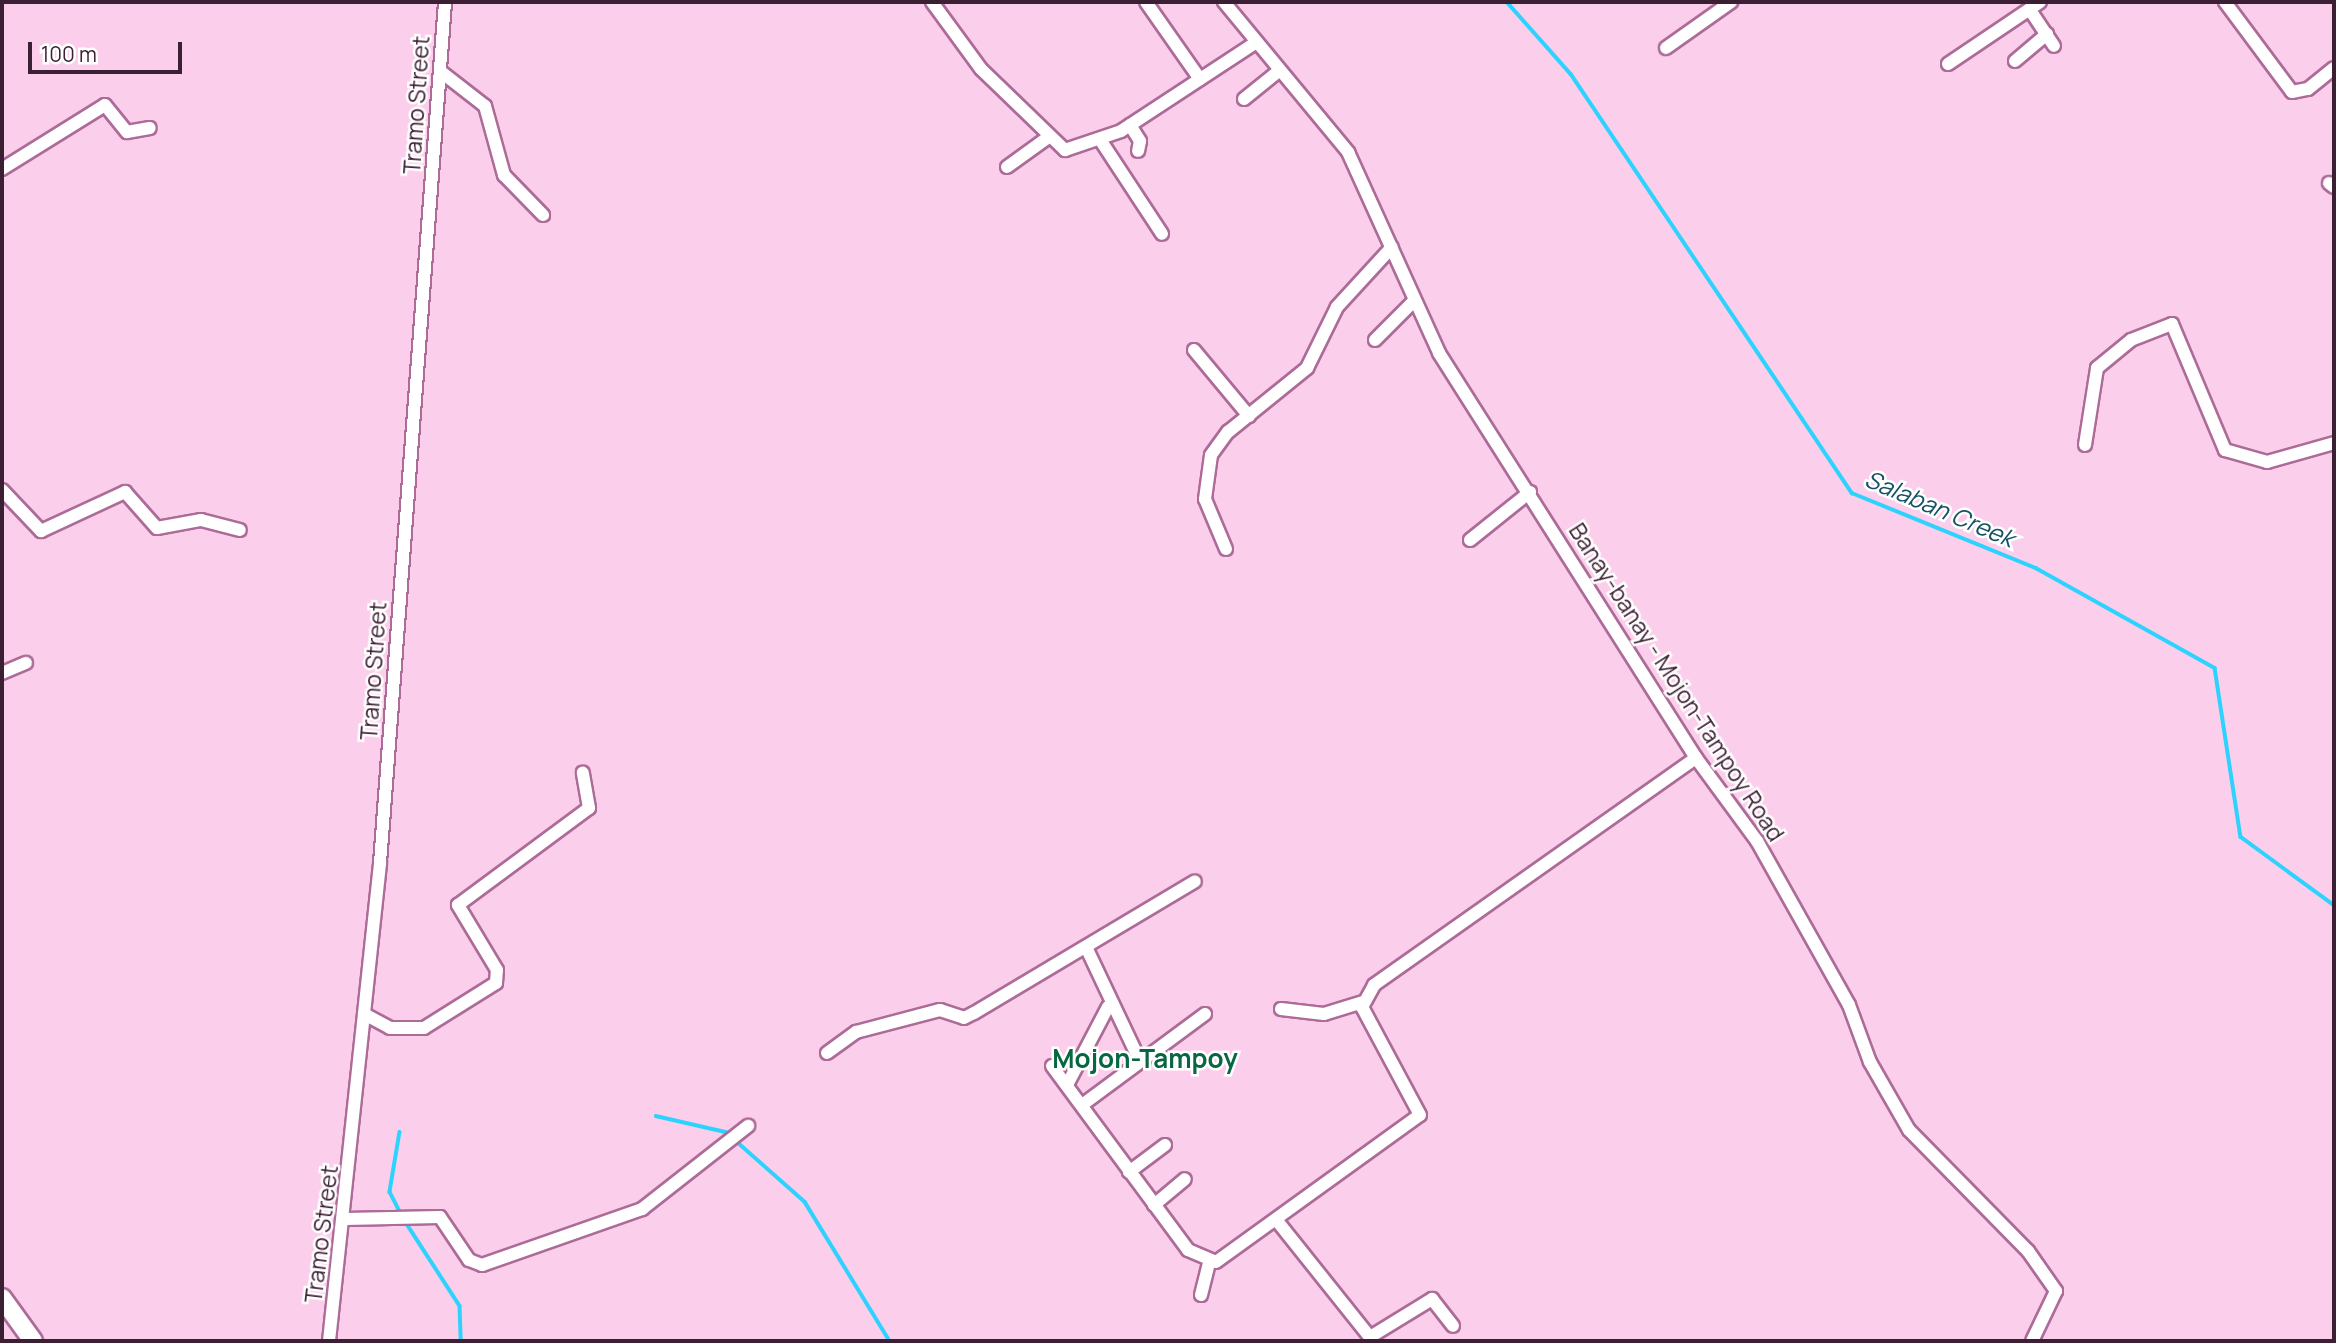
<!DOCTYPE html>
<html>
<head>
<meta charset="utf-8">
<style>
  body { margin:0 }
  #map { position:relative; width:2336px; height:1343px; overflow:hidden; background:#fbcfeb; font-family:Manrope,sans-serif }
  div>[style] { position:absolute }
  .stream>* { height:3.5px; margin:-1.75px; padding:0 1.75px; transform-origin:1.75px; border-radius:1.75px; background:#2ed3fd }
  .roads { filter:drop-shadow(2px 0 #ad6b98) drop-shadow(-2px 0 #ad6b98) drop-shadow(0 2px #ad6b98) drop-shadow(0 -2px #ad6b98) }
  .minor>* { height:12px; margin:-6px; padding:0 6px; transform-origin:6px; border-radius:6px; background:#fff }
  .highway>* { height:18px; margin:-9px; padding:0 9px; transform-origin:9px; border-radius:9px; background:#fff }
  span { translate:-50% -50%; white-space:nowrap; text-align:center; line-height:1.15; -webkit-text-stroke:5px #fff; paint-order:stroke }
  .street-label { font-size:23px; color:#3b1f32 }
  .water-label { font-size:24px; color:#135364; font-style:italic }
  .quarter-label { font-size:26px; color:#076742; font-weight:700 }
  .frame { position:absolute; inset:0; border:4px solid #3b1f32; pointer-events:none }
  .scale { position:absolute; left:28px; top:42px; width:154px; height:32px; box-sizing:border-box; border:4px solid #3b1f32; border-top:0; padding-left:9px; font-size:21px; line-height:24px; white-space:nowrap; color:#3b1f32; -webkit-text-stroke:5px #fff; paint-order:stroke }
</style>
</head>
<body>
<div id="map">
  <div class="stream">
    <i style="left:1507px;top:2px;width:96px;rotate:48.4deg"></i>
    <i style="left:1571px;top:74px;width:505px;rotate:56.15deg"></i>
    <i style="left:1852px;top:493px;width:199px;rotate:22.2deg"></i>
    <i style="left:2036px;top:568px;width:205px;rotate:29.2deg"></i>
    <i style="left:2215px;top:668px;width:171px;rotate:81.3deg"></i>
    <i style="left:2241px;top:837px;width:115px;rotate:36.2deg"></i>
    <i style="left:656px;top:1116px;width:72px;rotate:12.9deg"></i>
    <i style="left:726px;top:1132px;width:106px;rotate:41.5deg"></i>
    <i style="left:805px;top:1202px;width:163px;rotate:58.6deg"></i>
    <i style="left:400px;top:1132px;width:61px;rotate:99.5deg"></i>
    <i style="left:390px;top:1192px;width:25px;rotate:63deg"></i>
    <i style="left:405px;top:1221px;width:101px;rotate:57.1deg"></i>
    <i style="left:460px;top:1306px;width:35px;rotate:88deg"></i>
  </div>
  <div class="roads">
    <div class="minor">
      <i style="left:932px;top:2px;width:83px;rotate:53.8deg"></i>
      <i style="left:981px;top:69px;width:117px;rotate:44deg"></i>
      <i style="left:1065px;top:150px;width:59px;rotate:-18.7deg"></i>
      <i style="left:1121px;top:131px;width:160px;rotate:-33.3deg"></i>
      <i style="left:1146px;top:2px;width:94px;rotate:55deg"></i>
      <i style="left:1224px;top:2px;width:195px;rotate:50.4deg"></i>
      <i style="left:1348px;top:152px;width:221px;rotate:65.6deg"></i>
      <i style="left:1439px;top:353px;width:480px;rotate:57.6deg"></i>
      <i style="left:1696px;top:758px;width:103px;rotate:53.7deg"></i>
      <i style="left:1757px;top:841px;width:188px;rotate:60.7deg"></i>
      <i style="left:1849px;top:1005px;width:61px;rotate:69.8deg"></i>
      <i style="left:1870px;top:1062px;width:78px;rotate:60.2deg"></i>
      <i style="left:1909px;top:1130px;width:170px;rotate:45.5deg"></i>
      <i style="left:2028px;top:1251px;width:49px;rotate:55deg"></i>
      <i style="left:2056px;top:1291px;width:55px;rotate:115.6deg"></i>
      <i style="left:2225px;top:2px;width:112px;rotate:53.3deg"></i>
      <i style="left:2292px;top:92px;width:16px;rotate:-11deg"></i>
      <i style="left:2308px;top:89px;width:33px;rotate:-39deg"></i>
      <i style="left:2030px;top:10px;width:43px;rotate:56.3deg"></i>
      <i style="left:1666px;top:48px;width:80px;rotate:-35.3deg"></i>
      <i style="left:2015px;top:61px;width:42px;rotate:-40.2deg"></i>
      <i style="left:1948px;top:64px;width:111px;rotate:-34deg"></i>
      <i style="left:440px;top:71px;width:57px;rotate:37.9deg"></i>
      <i style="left:485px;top:106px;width:72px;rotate:74.6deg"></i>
      <i style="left:504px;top:175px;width:56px;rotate:45.7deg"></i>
      <i style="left:1244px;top:99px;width:46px;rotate:-38.9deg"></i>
      <i style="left:1130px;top:125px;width:19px;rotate:58deg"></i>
      <i style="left:1140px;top:141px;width:10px;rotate:101deg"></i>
      <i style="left:1101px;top:141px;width:111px;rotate:56.7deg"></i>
      <i style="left:1007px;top:167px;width:49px;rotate:-35.9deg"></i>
      <i style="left:2px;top:169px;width:121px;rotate:-31.9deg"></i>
      <i style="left:105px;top:105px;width:35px;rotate:51deg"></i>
      <i style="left:127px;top:132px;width:23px;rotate:-10deg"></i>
      <i style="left:2329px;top:183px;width:6px;rotate:39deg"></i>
      <i style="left:1375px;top:340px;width:55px;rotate:-45deg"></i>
      <i style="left:1194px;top:350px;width:86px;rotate:50.2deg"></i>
      <i style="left:2085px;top:445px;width:78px;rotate:-81.1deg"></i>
      <i style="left:2097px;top:368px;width:44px;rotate:-39.5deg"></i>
      <i style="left:2131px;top:340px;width:44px;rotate:-21.3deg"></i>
      <i style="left:2172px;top:324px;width:137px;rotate:67.2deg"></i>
      <i style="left:2225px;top:450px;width:44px;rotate:15.9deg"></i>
      <i style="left:2267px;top:462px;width:70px;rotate:-15.8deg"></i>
      <i style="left:2px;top:490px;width:57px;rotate:46.4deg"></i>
      <i style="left:41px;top:531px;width:93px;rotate:-24.9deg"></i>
      <i style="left:125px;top:492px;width:48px;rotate:48.4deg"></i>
      <i style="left:157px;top:528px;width:45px;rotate:-10.3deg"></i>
      <i style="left:201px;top:520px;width:40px;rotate:14.4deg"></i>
      <i style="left:1470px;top:540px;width:77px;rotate:-38.7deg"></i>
      <i style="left:1226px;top:549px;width:54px;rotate:-112.8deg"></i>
      <i style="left:1205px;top:499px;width:44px;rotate:-82.2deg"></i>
      <i style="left:1211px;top:455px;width:29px;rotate:-54deg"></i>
      <i style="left:1228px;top:432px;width:102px;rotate:-39deg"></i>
      <i style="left:1307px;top:368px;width:68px;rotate:-63.8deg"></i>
      <i style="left:1337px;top:307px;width:81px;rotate:-47.5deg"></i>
      <i style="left:2px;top:673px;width:26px;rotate:-23deg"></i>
      <i style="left:1086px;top:947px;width:126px;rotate:64.7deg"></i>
      <i style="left:1281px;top:1009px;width:43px;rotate:6.6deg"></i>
      <i style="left:1324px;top:1014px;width:39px;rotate:-17deg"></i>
      <i style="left:366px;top:1015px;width:27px;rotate:28deg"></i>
      <i style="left:390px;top:1028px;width:34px"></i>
      <i style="left:424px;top:1028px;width:85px;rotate:-32deg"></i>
      <i style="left:496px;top:983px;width:13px;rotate:-86deg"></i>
      <i style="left:497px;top:970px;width:76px;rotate:-121deg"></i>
      <i style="left:458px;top:905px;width:163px;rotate:-36.5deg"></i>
      <i style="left:589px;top:808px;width:36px;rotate:-100deg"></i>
      <i style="left:827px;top:1053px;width:36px;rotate:-36deg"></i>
      <i style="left:856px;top:1032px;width:87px;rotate:-14.7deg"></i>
      <i style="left:940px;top:1010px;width:25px;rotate:18deg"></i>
      <i style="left:964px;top:1018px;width:11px;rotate:-27deg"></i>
      <i style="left:974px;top:1013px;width:257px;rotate:-30.8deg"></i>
      <i style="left:1052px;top:1066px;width:229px;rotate:53.5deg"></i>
      <i style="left:1188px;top:1250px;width:30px;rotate:23deg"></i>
      <i style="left:1216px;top:1262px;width:251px;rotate:-35.8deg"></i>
      <i style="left:1420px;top:1115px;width:123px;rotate:-118.2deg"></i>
      <i style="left:1362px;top:1007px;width:25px;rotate:-61deg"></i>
      <i style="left:1374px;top:985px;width:394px;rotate:-35.2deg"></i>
      <i style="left:1067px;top:1085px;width:88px;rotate:-62.3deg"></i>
      <i style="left:1082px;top:1105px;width:153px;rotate:-36.5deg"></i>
      <i style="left:1129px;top:1172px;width:45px;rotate:-36.9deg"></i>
      <i style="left:1154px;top:1205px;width:40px;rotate:-40deg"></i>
      <i style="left:345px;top:1219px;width:95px;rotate:-1.2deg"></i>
      <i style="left:440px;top:1217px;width:52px;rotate:56deg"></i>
      <i style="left:469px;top:1260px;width:14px;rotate:21deg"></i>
      <i style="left:482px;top:1265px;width:170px;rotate:-19.3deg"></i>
      <i style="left:642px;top:1209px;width:135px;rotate:-38.1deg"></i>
      <i style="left:1278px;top:1222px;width:152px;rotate:51.4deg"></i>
      <i style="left:1201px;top:1295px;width:32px;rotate:-76deg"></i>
      <i style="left:1370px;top:1337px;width:73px;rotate:-31.5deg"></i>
      <i style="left:1432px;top:1299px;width:34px;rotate:52deg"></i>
      <i style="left:329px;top:1341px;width:481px;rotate:-83.9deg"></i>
      <i style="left:380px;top:863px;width:863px;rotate:-85.68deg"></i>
    </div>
    <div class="highway">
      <i style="left:2px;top:1298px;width:53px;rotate:54.2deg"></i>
    </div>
  </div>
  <div class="street-label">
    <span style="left:416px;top:105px;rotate:-86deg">Tramo Street</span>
    <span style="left:373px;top:671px;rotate:-86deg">Tramo Street</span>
    <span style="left:1677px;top:682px;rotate:57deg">Banay-banay - Mojon-Tampoy Road</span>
    <span style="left:321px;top:1234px;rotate:-83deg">Tramo Street</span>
  </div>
  <div class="water-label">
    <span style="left:1940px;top:508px;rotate:23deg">Salaban Creek</span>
  </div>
  <div class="quarter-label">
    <span style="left:1145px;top:1059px">Mojon-Tampoy</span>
  </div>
  <div class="frame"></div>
  <div class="scale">100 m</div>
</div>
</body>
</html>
